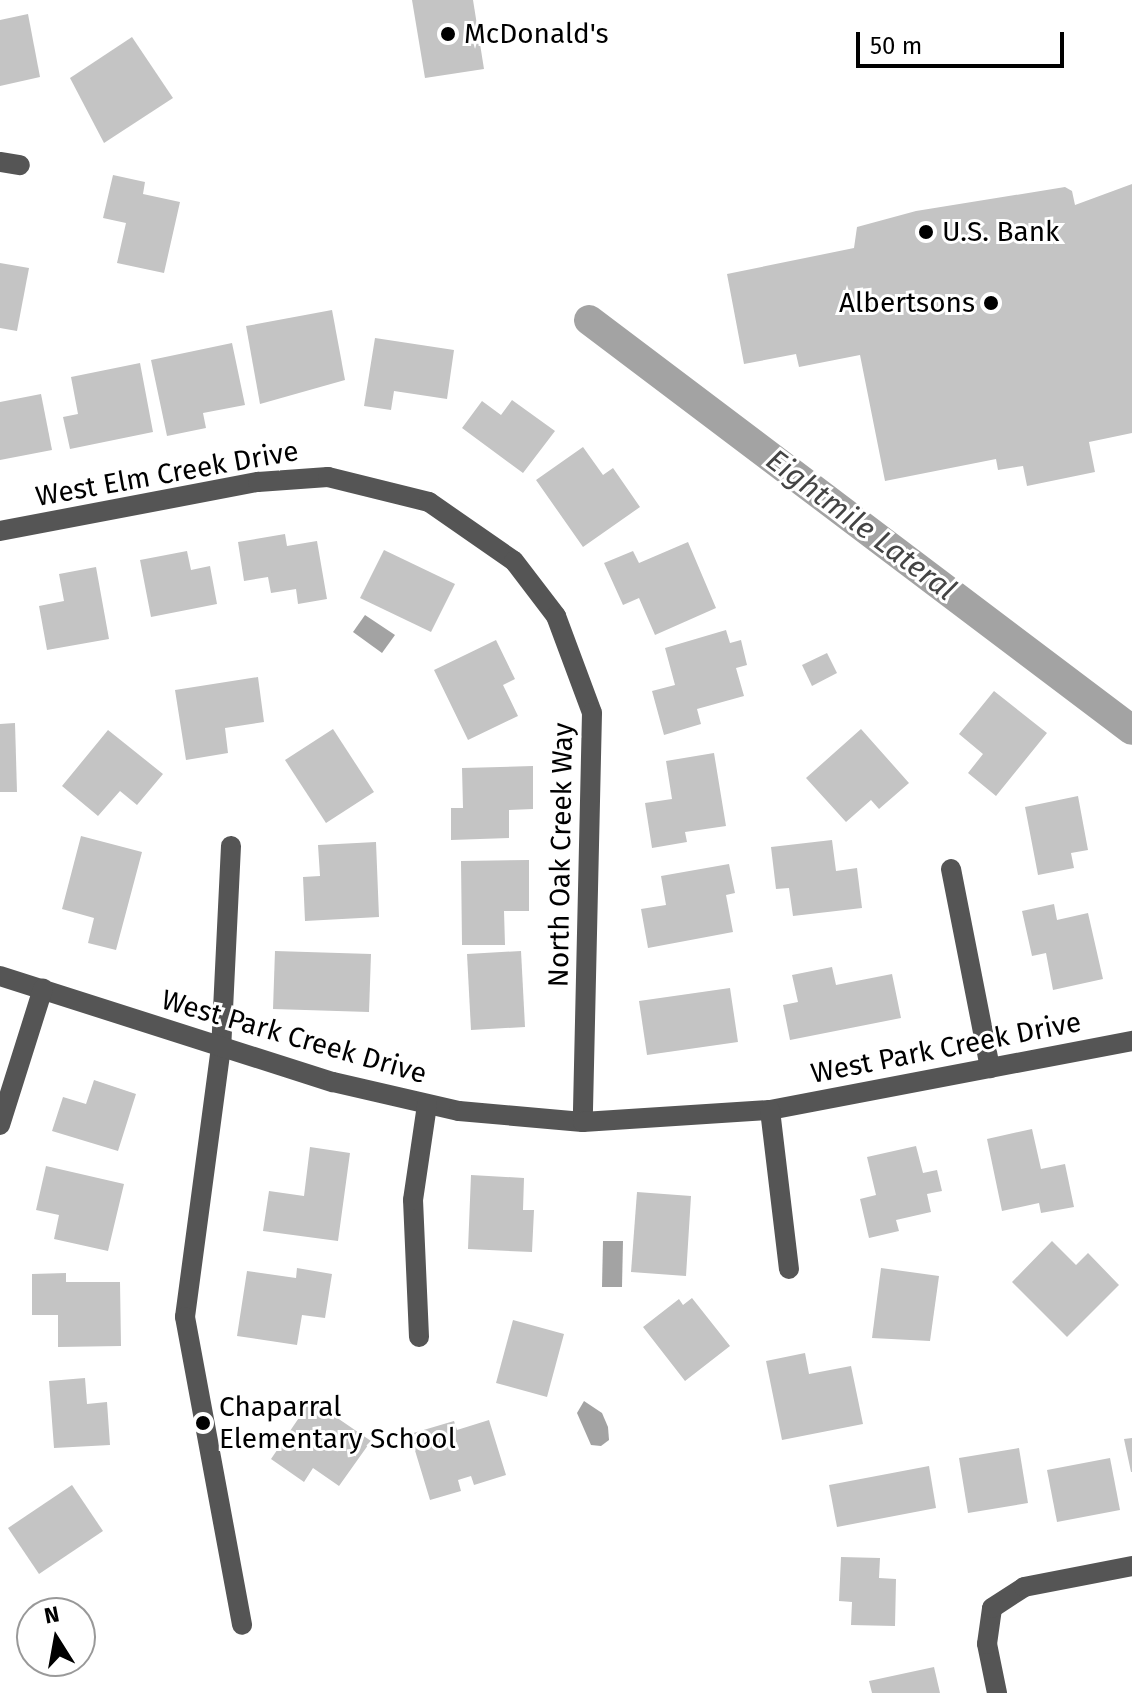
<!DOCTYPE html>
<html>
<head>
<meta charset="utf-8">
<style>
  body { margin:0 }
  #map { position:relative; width:1132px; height:1693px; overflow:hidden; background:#fff; font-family:"Fira Sans",sans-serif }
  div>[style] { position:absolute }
  .water>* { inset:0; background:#a3a3a3 }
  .canal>* { height:30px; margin:-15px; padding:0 15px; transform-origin:15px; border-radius:15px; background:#a3a3a3 }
  .building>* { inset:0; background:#c4c4c4 }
  .minor>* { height:20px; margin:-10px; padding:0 10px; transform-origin:10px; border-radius:10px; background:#555 }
  .dots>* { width:22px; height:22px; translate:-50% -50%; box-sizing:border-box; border:4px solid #fff; border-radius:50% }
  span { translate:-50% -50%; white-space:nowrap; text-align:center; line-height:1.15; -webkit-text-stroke:6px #fff; paint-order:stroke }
  .poi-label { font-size:28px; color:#000 }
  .left { translate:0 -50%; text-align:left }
  .right { translate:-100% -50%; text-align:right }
  .street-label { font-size:28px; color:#000 }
  .water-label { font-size:30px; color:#444; font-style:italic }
  .north { position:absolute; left:16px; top:1597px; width:80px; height:80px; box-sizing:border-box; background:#fff; border:2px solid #999; border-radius:50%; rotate:349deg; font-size:22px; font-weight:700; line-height:32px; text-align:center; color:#000 }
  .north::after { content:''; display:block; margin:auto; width:28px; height:36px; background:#000; clip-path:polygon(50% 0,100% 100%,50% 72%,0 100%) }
  .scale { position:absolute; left:856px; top:32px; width:208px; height:36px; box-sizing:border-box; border:4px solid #000; border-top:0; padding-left:10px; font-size:24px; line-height:28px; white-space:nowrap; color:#000; -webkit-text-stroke:6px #fff; paint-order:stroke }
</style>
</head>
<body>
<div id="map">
  <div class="water">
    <i style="clip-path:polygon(365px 615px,395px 635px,382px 653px,353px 632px)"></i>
    <i style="clip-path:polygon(603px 1241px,623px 1241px,622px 1287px,602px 1287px)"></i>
    <i style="clip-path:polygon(584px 1401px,602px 1413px,608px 1427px,609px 1440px,601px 1446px,591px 1445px,577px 1413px)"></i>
  </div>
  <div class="canal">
    <i style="left:589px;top:320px;width:680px;rotate:37.06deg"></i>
  </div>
  <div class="building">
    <i style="clip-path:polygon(412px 0,473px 0,484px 69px,425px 78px)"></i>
    <i style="clip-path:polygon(28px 14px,40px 77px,0 86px,0 20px)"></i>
    <i style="clip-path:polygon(132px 37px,173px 98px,104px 143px,70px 78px)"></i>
    <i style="clip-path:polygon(113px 175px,145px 182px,143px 194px,180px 202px,164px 273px,117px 263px,126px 223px,103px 218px)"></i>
    <i style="clip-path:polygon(1132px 184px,1132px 433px,1089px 442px,1095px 472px,1027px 486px,1023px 466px,998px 470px,996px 459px,885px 481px,860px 355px,799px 367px,796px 354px,744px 364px,727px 274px,854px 248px,857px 227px,916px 211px,1065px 187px,1072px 191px,1075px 205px)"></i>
    <i style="clip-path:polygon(0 263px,29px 268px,17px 331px,0 328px)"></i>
    <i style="clip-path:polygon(332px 310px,345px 380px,260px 404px,246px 326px)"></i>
    <i style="clip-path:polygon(375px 338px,454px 350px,447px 399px,394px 391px,391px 410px,364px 406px)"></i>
    <i style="clip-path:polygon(232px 343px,245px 405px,203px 413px,206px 428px,167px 436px,151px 360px)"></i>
    <i style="clip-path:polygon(140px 363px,153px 432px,70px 449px,63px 417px,78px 414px,71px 377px)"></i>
    <i style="clip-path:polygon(41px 394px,52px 450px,0 460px,0 402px)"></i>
    <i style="clip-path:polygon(512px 400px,555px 431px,523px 473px,462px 428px,482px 401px,501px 415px)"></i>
    <i style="clip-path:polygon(583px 447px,603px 475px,613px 468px,640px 507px,583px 547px,536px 480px)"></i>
    <i style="clip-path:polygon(285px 534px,287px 546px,317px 541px,327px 599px,298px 604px,296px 589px,271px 593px,268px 577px,244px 581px,238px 542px)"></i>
    <i style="clip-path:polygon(688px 542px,716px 608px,655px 635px,639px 598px,623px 605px,604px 563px,633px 551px,639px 563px)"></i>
    <i style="clip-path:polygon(384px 550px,455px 584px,431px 632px,360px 598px)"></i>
    <i style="clip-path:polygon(187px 551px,191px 570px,210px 566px,217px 604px,151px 617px,140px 560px)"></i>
    <i style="clip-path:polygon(96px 567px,109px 639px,47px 650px,39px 606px,64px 601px,59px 574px)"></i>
    <i style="clip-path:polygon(726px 630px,730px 643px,741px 640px,747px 665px,736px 668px,744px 696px,697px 709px,701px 724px,664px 735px,652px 691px,675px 685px,665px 648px)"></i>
    <i style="clip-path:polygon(496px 640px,515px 679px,503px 685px,518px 716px,468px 740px,434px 670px)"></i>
    <i style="clip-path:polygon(827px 653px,837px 673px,812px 686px,802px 665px)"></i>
    <i style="clip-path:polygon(258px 677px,264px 722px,225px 728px,228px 753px,186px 760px,175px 690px)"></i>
    <i style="clip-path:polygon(994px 691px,1047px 733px,996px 796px,968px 773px,983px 754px,959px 734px)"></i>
    <i style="clip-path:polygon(15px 723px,17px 792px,0 792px,0 724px)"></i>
    <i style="clip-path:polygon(333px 729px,374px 792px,326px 823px,285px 760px)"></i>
    <i style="clip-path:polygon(861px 729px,909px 783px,879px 809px,871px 800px,846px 822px,806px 778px)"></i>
    <i style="clip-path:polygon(108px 730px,163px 774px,137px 805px,120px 791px,98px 816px,62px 786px)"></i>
    <i style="clip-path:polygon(714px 753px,726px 826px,685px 832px,687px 842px,652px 848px,645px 803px,672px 799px,666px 761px)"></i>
    <i style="clip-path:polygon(533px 766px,533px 809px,509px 810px,509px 838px,451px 840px,451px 808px,463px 808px,462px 768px)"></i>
    <i style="clip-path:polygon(1078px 796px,1088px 850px,1071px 853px,1074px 868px,1038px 875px,1025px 807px)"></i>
    <i style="clip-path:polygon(81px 836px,142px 852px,116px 950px,88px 943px,94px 918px,62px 909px)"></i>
    <i style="clip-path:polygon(832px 840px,836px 871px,857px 868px,862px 908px,793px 916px,789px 888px,776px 889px,771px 847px)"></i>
    <i style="clip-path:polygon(376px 842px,379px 917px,305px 921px,303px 877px,320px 876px,318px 845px)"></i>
    <i style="clip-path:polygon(529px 860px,529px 911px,504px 911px,505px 945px,462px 945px,461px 861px)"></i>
    <i style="clip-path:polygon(729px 864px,735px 893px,726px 895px,733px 932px,648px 948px,641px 909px,666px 905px,661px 876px)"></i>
    <i style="clip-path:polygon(1054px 904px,1057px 920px,1088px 913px,1103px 979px,1053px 990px,1046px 953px,1032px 956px,1022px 911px)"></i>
    <i style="clip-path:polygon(275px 951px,371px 954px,369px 1012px,273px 1009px)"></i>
    <i style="clip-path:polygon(521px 951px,525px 1027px,471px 1030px,467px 954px)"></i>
    <i style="clip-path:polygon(832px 967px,836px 985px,892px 974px,901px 1018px,790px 1040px,783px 1005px,798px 1002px,792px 975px)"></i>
    <i style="clip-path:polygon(730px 988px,738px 1042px,647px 1055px,639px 1001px)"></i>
    <i style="clip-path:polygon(94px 1080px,136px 1094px,118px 1151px,52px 1131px,63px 1097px,86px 1104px)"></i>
    <i style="clip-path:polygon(1032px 1129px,1041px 1169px,1065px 1164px,1074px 1207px,1041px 1213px,1039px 1203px,1002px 1211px,987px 1139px)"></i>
    <i style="clip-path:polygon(916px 1146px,923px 1173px,937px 1170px,942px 1191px,927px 1194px,931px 1212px,896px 1220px,899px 1231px,869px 1238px,860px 1199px,876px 1195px,867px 1157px)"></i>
    <i style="clip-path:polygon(310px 1147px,350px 1153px,338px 1241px,263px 1231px,269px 1191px,304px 1196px)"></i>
    <i style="clip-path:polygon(46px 1166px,124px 1184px,108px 1251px,54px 1239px,59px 1215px,36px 1210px)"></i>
    <i style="clip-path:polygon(471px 1175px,524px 1178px,523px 1210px,534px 1210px,532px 1252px,468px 1249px)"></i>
    <i style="clip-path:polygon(637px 1192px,691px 1196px,686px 1276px,631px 1272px)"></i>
    <i style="clip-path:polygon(1052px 1241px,1076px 1265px,1088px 1253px,1119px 1285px,1067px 1337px,1012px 1282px)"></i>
    <i style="clip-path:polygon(297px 1268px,332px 1274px,325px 1318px,302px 1315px,297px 1345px,237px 1336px,247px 1271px,296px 1278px)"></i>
    <i style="clip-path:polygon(881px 1268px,939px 1276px,930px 1341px,872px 1338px)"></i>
    <i style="clip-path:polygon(66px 1273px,66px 1282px,120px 1282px,121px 1346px,58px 1347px,58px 1315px,32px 1315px,32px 1274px)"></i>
    <i style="clip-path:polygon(692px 1298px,730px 1346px,685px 1381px,643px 1327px,679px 1299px,683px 1305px)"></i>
    <i style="clip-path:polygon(513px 1320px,564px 1334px,547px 1397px,496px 1383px)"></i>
    <i style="clip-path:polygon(805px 1353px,809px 1374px,851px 1366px,863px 1424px,782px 1440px,766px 1361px)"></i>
    <i style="clip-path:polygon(85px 1378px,87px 1404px,107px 1402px,110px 1445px,54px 1448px,49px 1381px)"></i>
    <i style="clip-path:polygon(311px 1400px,371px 1441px,339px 1486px,313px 1468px,304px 1482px,271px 1459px)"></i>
    <i style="clip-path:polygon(489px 1420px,506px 1475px,474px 1485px,471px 1476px,458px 1480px,461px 1491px,430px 1500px,410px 1434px,454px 1421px,457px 1430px)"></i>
    <i style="clip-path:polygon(1132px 1438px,1132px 1472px,1131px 1472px,1124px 1439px)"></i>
    <i style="clip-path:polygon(1019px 1448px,1028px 1503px,968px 1513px,959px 1458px)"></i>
    <i style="clip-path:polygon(1110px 1458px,1120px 1510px,1057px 1522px,1047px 1470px)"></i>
    <i style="clip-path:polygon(929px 1466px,936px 1508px,837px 1527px,829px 1485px)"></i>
    <i style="clip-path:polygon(72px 1485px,103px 1531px,39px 1574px,8px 1528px)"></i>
    <i style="clip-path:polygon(841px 1557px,880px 1558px,879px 1578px,896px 1579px,895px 1626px,851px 1625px,852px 1602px,839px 1601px)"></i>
    <i style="clip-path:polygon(934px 1667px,940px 1693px,872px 1693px,869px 1681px)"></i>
  </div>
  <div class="minor">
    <i style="left:0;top:162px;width:20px;rotate:9deg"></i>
    <i style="left:0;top:531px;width:263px;rotate:-10.8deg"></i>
    <i style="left:258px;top:482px;width:70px;rotate:-4.1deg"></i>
    <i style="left:328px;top:477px;width:104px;rotate:13.9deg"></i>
    <i style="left:429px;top:502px;width:103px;rotate:34.8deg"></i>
    <i style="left:514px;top:561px;width:69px;rotate:52.6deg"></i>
    <i style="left:556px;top:616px;width:103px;rotate:69.6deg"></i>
    <i style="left:592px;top:713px;width:409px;rotate:91.3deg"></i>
    <i style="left:231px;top:846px;width:201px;rotate:92.8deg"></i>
    <i style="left:221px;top:1047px;width:272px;rotate:97.6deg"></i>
    <i style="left:185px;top:1317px;width:313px;rotate:79.5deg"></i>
    <i style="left:951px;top:869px;width:203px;rotate:78.9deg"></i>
    <i style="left:0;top:976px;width:349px;rotate:17.7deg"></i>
    <i style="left:333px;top:1082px;width:129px;rotate:13deg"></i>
    <i style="left:459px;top:1111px;width:124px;rotate:5.1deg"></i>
    <i style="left:583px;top:1122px;width:187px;rotate:-3.7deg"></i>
    <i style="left:770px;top:1110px;width:369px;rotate:-10.8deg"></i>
    <i style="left:770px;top:1110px;width:160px;rotate:83.2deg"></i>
    <i style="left:0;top:1125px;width:143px;rotate:-72.5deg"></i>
    <i style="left:419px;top:1337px;width:137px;rotate:-92.5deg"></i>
    <i style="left:413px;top:1200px;width:96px;rotate:-81.6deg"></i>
    <i style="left:997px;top:1693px;width:50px;rotate:-101.5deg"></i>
    <i style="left:987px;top:1644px;width:36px;rotate:-82deg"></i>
    <i style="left:992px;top:1608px;width:38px;rotate:-33deg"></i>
    <i style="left:1024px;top:1587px;width:110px;rotate:-11deg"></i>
  </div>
  <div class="dots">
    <i style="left:448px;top:34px;background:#000"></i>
    <i style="left:926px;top:232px;background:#000"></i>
    <i style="left:991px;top:303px;background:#000"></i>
    <i style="left:203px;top:1423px;background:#000"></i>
  </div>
  <div class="poi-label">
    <span class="left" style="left:464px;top:34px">McDonald's</span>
    <span class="left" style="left:942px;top:232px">U.S. Bank</span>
    <span class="right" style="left:975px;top:303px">Albertsons</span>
    <span class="left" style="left:219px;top:1423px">Chaparral<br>Elementary School</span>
  </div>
  <div class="street-label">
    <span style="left:167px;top:474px;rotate:-10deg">West Elm Creek Drive</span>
    <span style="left:561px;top:855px;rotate:-89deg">North Oak Creek Way</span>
    <span style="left:294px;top:1037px;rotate:16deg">West Park Creek Drive</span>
    <span style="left:946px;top:1048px;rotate:-11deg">West Park Creek Drive</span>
  </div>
  <div class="water-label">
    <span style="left:861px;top:525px;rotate:37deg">Eightmile Lateral</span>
  </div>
  <div class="north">N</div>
  <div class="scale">50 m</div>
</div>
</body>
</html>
